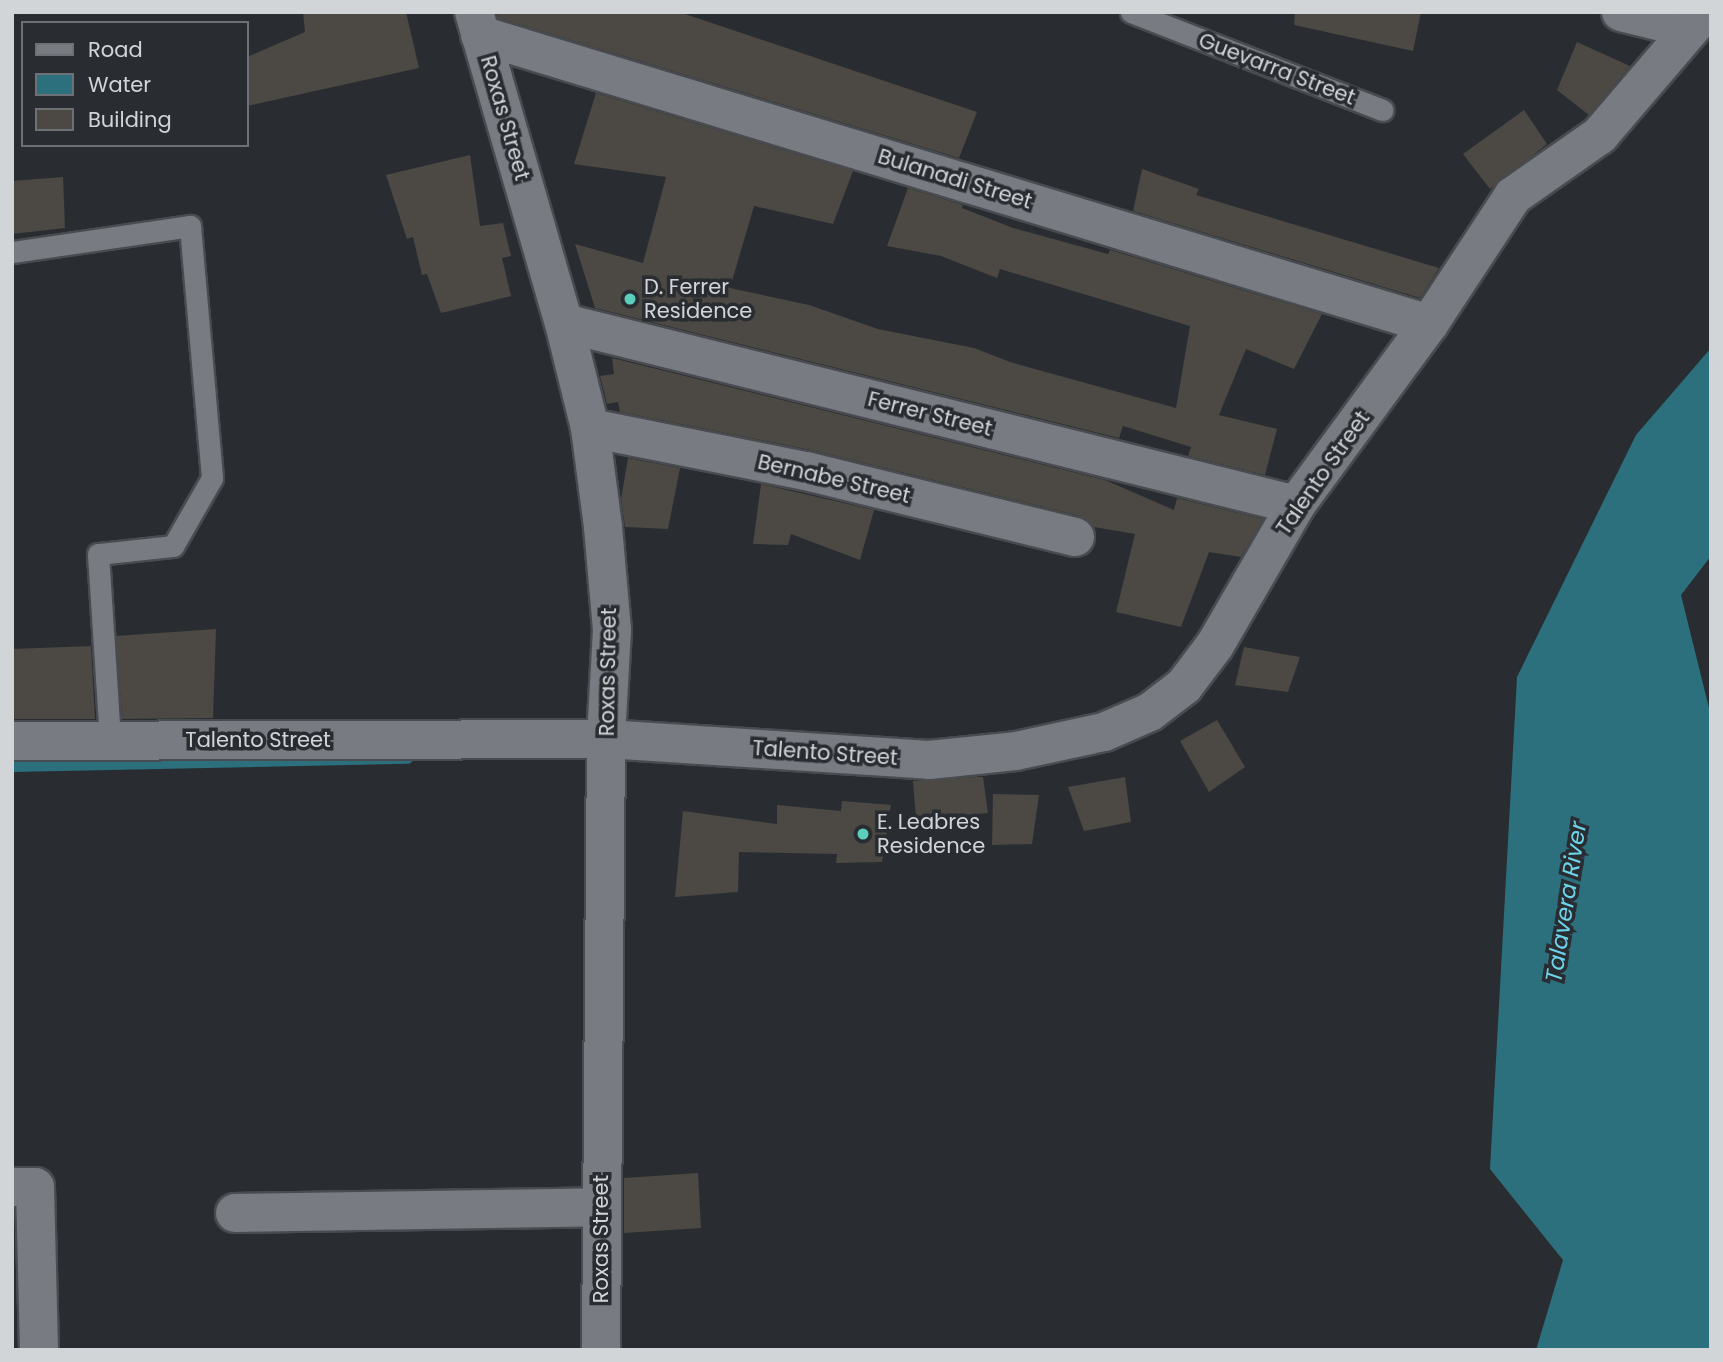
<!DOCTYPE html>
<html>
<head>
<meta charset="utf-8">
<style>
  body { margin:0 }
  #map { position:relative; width:1723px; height:1362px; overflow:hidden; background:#292d32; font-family:Poppins,sans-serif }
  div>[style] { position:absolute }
  .water>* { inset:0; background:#2c6f7d }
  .stream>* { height:10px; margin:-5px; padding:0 5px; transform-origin:5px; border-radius:5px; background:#2c6f7d }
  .building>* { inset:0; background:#4c4843 }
  .roads { filter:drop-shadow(2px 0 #484b4f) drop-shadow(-2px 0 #484b4f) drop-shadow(0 2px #484b4f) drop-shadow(0 -2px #484b4f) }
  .lane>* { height:21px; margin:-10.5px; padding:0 10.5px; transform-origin:10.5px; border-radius:10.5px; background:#787c82 }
  .street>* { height:38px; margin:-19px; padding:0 19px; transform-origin:19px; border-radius:19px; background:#787c82 }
  .dots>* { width:19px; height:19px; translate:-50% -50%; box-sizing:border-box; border:4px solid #292d32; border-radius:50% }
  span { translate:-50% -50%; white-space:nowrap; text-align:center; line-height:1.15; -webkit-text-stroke:7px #292d32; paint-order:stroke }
  .street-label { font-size:21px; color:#d2d5d8 }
  .poi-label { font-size:21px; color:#d2d5d8 }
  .left { translate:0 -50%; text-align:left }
  .water-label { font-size:23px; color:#6dd4e9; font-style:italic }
  .frame { position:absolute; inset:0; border:14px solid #d2d5d8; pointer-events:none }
  .legend { position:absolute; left:21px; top:21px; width:228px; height:126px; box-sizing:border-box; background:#292d32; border:2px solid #6d7074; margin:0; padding:9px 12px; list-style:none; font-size:21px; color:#d2d5d8 }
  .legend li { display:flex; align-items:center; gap:14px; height:35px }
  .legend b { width:35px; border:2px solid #6d7074 }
</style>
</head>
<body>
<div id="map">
  <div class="water">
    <i style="clip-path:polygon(1711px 348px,1711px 556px,1681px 595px,1711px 716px,1711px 1350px,1536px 1350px,1563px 1260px,1490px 1169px,1517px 677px,1636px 435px)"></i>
  </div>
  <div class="stream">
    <i style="left:12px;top:767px;width:396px;rotate:-1.2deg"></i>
  </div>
  <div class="building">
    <i style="clip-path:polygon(303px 12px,406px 12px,419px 68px,247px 106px,247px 57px,305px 32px)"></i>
    <i style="clip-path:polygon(497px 12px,679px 12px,977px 112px,959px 158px,498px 18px)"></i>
    <i style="clip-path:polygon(1295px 12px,1421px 12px,1413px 51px,1294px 25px)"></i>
    <i style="clip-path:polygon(1577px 42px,1630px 66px,1589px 115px,1557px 90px)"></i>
    <i style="clip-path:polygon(596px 93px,853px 171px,833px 224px,754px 206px,730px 288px,809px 305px,878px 329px,974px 348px,1010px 362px,1176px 408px,1190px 326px,1000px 269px,997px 278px,941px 256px,887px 246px,908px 188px,963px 205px,962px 208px,1013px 228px,1108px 254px,1110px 250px,1322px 314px,1294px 369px,1246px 349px,1219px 415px,1277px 429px,1265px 475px,1188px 456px,1191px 447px,1123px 426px,1119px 438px,595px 308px,575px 244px,643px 263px,666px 177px,574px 164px)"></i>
    <i style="clip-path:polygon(1524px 110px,1547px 144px,1490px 189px,1463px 154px)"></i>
    <i style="clip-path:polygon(470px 155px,480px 226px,503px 223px,511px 256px,502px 258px,511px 296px,441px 313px,427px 274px,422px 275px,413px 237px,407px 239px,386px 175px)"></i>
    <i style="clip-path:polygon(1142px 169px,1199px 189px,1196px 195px,1439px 268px,1420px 298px,1133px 211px)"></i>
    <i style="clip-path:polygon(63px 177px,65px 228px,12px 234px,12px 181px)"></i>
    <i style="clip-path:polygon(612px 358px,1105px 480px,1174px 510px,1177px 498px,1263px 519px,1241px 557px,1209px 552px,1181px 627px,1116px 612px,1135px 534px,1094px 527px,1080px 516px,811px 450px,620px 412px,618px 402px,607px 404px,600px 376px,614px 374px)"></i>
    <i style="clip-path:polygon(628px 458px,680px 468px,668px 529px,625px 527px,621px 499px)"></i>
    <i style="clip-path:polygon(761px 484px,874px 510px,860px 560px,791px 534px,788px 545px,753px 544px)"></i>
    <i style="clip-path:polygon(216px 629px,213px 718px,122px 719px,116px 636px)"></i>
    <i style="clip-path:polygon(91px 646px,95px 719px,12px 719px,12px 649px)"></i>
    <i style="clip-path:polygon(1244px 647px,1300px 657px,1288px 692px,1235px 685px)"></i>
    <i style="clip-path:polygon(1217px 720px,1245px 767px,1209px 792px,1180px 741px)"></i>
    <i style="clip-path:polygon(975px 777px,983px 777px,988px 813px,916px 819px,913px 781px)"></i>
    <i style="clip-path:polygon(1125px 777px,1131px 822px,1084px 831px,1068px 787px)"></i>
    <i style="clip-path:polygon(993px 794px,1039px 795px,1032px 844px,992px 845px)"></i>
    <i style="clip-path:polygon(842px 801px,891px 805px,882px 862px,836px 863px,837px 854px,739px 852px,738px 892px,675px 897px,683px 811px,777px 824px,777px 805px,841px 811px)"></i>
    <i style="clip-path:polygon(698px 1173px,701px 1228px,624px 1233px,624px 1178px)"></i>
  </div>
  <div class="roads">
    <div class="lane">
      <i style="left:1131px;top:12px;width:270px;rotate:21.3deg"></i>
      <i style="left:12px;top:252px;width:180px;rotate:-8.3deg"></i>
      <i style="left:190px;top:226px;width:253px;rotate:85deg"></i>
      <i style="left:212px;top:478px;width:78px;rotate:119.8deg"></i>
      <i style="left:173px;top:546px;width:75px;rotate:173.9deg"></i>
      <i style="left:98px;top:554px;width:186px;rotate:86.3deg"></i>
    </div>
    <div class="street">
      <i style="left:474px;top:12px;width:324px;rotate:73.9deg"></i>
      <i style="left:564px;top:323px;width:108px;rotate:76.1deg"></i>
      <i style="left:590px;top:428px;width:100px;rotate:82.5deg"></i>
      <i style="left:603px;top:527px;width:103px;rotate:85deg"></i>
      <i style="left:612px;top:630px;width:109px;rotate:93.2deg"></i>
      <i style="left:606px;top:739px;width:611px;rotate:90.47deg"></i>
      <i style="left:1621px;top:12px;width:71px;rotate:13.8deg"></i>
      <i style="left:480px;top:35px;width:992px;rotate:16.94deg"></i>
      <i style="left:564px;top:323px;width:754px;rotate:13.96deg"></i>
      <i style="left:590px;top:428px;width:220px;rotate:11.3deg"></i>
      <i style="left:806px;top:471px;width:277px;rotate:13.8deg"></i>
      <i style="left:12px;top:741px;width:594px;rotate:-0.19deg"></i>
      <i style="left:606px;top:739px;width:324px;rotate:3.7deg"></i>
      <i style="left:929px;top:760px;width:87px;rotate:-5.9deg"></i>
      <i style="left:1016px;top:751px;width:90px;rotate:-12.2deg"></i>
      <i style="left:1104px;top:732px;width:50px;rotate:-23.5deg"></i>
      <i style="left:1150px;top:712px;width:43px;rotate:-37.4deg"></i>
      <i style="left:1184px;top:686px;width:51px;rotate:-52.9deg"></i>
      <i style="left:1215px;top:645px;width:162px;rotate:-59.9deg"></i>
      <i style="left:1296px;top:505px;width:225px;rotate:-53.7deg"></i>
      <i style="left:1429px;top:324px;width:153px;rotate:-56.7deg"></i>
      <i style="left:1513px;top:196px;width:106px;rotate:-35deg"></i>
      <i style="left:1600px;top:135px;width:162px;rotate:-49.5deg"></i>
      <i style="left:12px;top:1187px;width:23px"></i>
      <i style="left:35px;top:1187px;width:163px;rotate:88.6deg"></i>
      <i style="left:235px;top:1213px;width:365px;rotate:-0.9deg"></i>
    </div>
  </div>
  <div class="dots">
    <i style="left:630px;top:299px;background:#5bcebc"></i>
    <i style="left:863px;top:834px;background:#5bcebc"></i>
  </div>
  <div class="street-label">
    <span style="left:1277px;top:69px;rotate:21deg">Guevarra Street</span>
    <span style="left:505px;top:118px;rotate:74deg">Roxas Street</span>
    <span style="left:955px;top:179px;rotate:17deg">Bulanadi Street</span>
    <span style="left:930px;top:414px;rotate:14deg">Ferrer Street</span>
    <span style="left:1323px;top:473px;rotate:-55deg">Talento Street</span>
    <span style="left:834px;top:479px;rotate:13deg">Bernabe Street</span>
    <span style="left:608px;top:672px;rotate:-89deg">Roxas Street</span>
    <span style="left:258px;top:740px">Talento Street</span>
    <span style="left:825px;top:753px;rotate:4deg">Talento Street</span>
    <span style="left:601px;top:1239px;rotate:-90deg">Roxas Street</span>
  </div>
  <div class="poi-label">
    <span class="left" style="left:644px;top:299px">D. Ferrer<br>Residence</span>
    <span class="left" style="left:877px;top:834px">E. Leabres<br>Residence</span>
  </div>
  <div class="water-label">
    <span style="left:1566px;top:902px;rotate:-81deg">Talavera River</span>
  </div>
  <div class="frame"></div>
  <ul class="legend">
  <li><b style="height:9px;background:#787c82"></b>Road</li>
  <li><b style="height:19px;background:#2c6f7d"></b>Water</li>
  <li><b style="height:19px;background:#4c4843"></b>Building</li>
  </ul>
</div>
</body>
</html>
